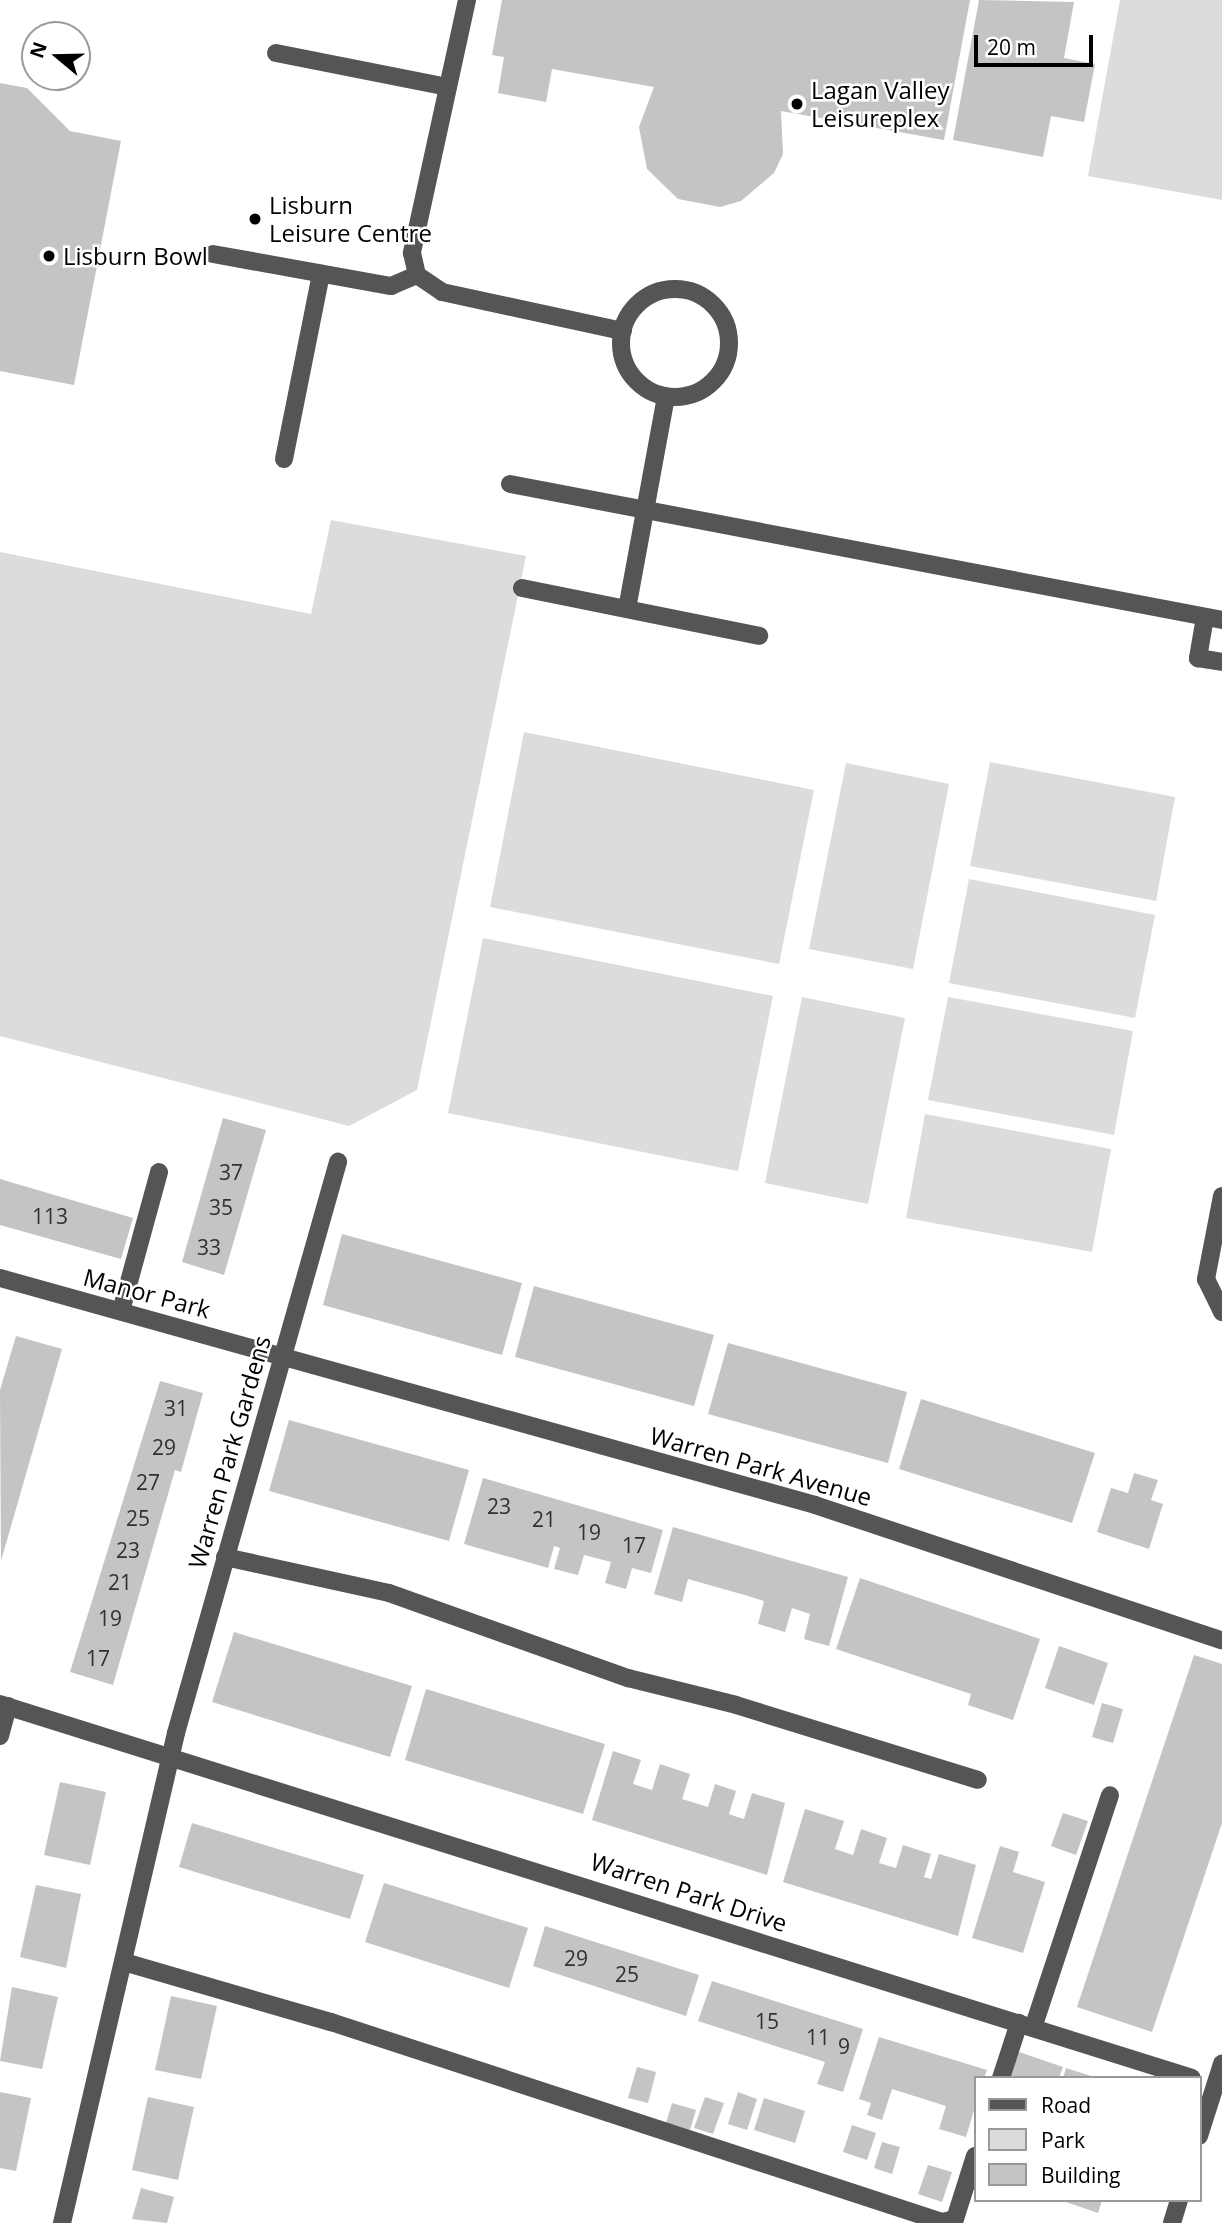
<!DOCTYPE html>
<html>
<head>
<meta charset="utf-8">
<style>
  body { margin:0 }
  #map { position:relative; width:1222px; height:2223px; overflow:hidden; background:#fff; font-family:"Open Sans",sans-serif }
  div>[style] { position:absolute }
  .green>* { inset:0; background:#dcdcdc }
  .building>* { inset:0; background:#c4c4c4 }
  .minor>* { height:18px; margin:-9px; padding:0 9px; transform-origin:9px; border-radius:9px; background:#555 }
  .minor>.ring { margin:-9px; padding:0; box-sizing:content-box; background:none; border:18px solid #555; border-radius:50% }
  .dots>* { width:19px; height:19px; translate:-50% -50%; box-sizing:border-box; border:4px solid #fff; border-radius:50% }
  span { translate:-50% -50%; white-space:nowrap; text-align:center; line-height:1.15; -webkit-text-stroke:5px #fff; paint-order:stroke }
  .number-label { font-size:21px; color:#313131 }
  .number-label span { -webkit-text-stroke-width:0 }
  .poi-label { font-size:24px; color:#000 }
  .left { translate:0 -50%; text-align:left }
  .street-label { font-size:24px; color:#000 }
  .legend { position:absolute; left:974px; top:2076px; width:228px; height:126px; box-sizing:border-box; background:#fff; border:2px solid #999; margin:0; padding:9px 12px; list-style:none; font-size:21px; color:#000 }
  .legend li { display:flex; align-items:center; gap:14px; height:35px }
  .legend b { width:35px; border:2px solid #999 }
  .north { position:absolute; left:21px; top:21px; width:70px; height:70px; box-sizing:border-box; background:#fff; border:2px solid #999; border-radius:50%; rotate:289deg; font-size:19px; font-weight:700; line-height:28px; text-align:center; color:#000 }
  .north::after { content:''; display:block; margin:auto; width:24px; height:32px; background:#000; clip-path:polygon(50% 0,100% 100%,50% 72%,0 100%) }
  .scale { position:absolute; left:974px; top:35px; width:119px; height:32px; box-sizing:border-box; border:4px solid #000; border-top:0; padding-left:9px; font-size:21px; line-height:24px; white-space:nowrap; color:#000; -webkit-text-stroke:5px #fff; paint-order:stroke }
</style>
</head>
<body>
<div id="map">
  <div class="green">
    <i style="clip-path:polygon(1120px 0,1222px 0,1222px 200px,1088px 176px)"></i>
    <i style="clip-path:polygon(331px 520px,526px 556px,417px 1090px,349px 1126px,0 1036px,0 552px,311px 614px)"></i>
    <i style="clip-path:polygon(524px 732px,814px 790px,779px 964px,490px 907px)"></i>
    <i style="clip-path:polygon(990px 762px,1175px 797px,1156px 901px,970px 866px)"></i>
    <i style="clip-path:polygon(846px 763px,949px 784px,913px 969px,809px 949px)"></i>
    <i style="clip-path:polygon(969px 879px,1155px 915px,1135px 1018px,949px 983px)"></i>
    <i style="clip-path:polygon(483px 938px,773px 996px,738px 1171px,448px 1113px)"></i>
    <i style="clip-path:polygon(802px 997px,905px 1018px,868px 1204px,765px 1183px)"></i>
    <i style="clip-path:polygon(948px 997px,1133px 1031px,1114px 1135px,928px 1100px)"></i>
    <i style="clip-path:polygon(925px 1114px,1111px 1149px,1092px 1252px,906px 1218px)"></i>
  </div>
  <div class="building">
    <i style="clip-path:polygon(502px 0,970px 0,944px 140px,781px 111px,783px 154px,774px 173px,741px 201px,720px 207px,678px 199px,647px 169px,639px 127px,654px 87px,552px 69px,546px 102px,498px 93px,504px 57px,492px 55px)"></i>
    <i style="clip-path:polygon(979px 0,1074px 2px,1064px 58px,1095px 64px,1084px 122px,1051px 116px,1043px 157px,953px 140px)"></i>
    <i style="clip-path:polygon(0 83px,27px 88px,70px 131px,121px 141px,74px 385px,0 371px)"></i>
    <i style="clip-path:polygon(223px 1118px,266px 1130px,224px 1275px,182px 1262px)"></i>
    <i style="clip-path:polygon(0 1179px,133px 1218px,121px 1259px,0 1225px)"></i>
    <i style="clip-path:polygon(342px 1234px,522px 1283px,502px 1355px,323px 1305px)"></i>
    <i style="clip-path:polygon(534px 1286px,714px 1335px,694px 1406px,515px 1357px)"></i>
    <i style="clip-path:polygon(16px 1336px,62px 1349px,1px 1561px,0 1390px)"></i>
    <i style="clip-path:polygon(728px 1343px,907px 1392px,888px 1463px,708px 1414px)"></i>
    <i style="clip-path:polygon(160px 1381px,203px 1393px,181px 1472px,175px 1470px,113px 1685px,70px 1672px)"></i>
    <i style="clip-path:polygon(921px 1399px,1095px 1453px,1072px 1523px,899px 1469px)"></i>
    <i style="clip-path:polygon(289px 1420px,469px 1470px,449px 1541px,269px 1491px)"></i>
    <i style="clip-path:polygon(1134px 1473px,1158px 1480px,1151px 1500px,1163px 1504px,1149px 1549px,1097px 1532px,1111px 1488px,1128px 1493px)"></i>
    <i style="clip-path:polygon(483px 1478px,663px 1530px,651px 1573px,632px 1568px,626px 1589px,605px 1583px,611px 1562px,584px 1555px,578px 1575px,554px 1569px,560px 1548px,554px 1546px,548px 1568px,464px 1544px)"></i>
    <i style="clip-path:polygon(673px 1527px,848px 1577px,829px 1646px,804px 1639px,810px 1614px,792px 1608px,785px 1632px,758px 1624px,764px 1601px,748px 1596px,688px 1579px,682px 1602px,654px 1594px)"></i>
    <i style="clip-path:polygon(860px 1578px,1040px 1639px,1013px 1720px,968px 1705px,971px 1694px,836px 1649px)"></i>
    <i style="clip-path:polygon(234px 1632px,412px 1686px,390px 1757px,212px 1702px)"></i>
    <i style="clip-path:polygon(1059px 1646px,1108px 1663px,1094px 1705px,1045px 1688px)"></i>
    <i style="clip-path:polygon(1194px 1655px,1222px 1664px,1222px 1823px,1152px 2032px,1077px 2007px)"></i>
    <i style="clip-path:polygon(426px 1689px,605px 1744px,583px 1814px,405px 1760px)"></i>
    <i style="clip-path:polygon(1102px 1703px,1123px 1709px,1113px 1743px,1092px 1737px)"></i>
    <i style="clip-path:polygon(613px 1751px,641px 1760px,633px 1784px,652px 1790px,660px 1764px,690px 1774px,682px 1799px,708px 1807px,715px 1784px,736px 1791px,729px 1814px,737px 1817px,744px 1819px,752px 1793px,785px 1803px,767px 1875px,592px 1820px)"></i>
    <i style="clip-path:polygon(60px 1782px,106px 1792px,90px 1865px,44px 1855px)"></i>
    <i style="clip-path:polygon(805px 1809px,844px 1821px,835px 1849px,853px 1855px,861px 1829px,887px 1838px,879px 1863px,896px 1868px,903px 1845px,931px 1854px,924px 1877px,931px 1879px,939px 1854px,976px 1865px,958px 1936px,783px 1882px)"></i>
    <i style="clip-path:polygon(1063px 1813px,1088px 1821px,1076px 1855px,1051px 1846px)"></i>
    <i style="clip-path:polygon(192px 1823px,364px 1875px,350px 1919px,179px 1867px)"></i>
    <i style="clip-path:polygon(1000px 1846px,1019px 1852px,1013px 1872px,1045px 1882px,1023px 1953px,972px 1938px)"></i>
    <i style="clip-path:polygon(384px 1883px,528px 1928px,509px 1988px,365px 1942px)"></i>
    <i style="clip-path:polygon(36px 1885px,81px 1894px,66px 1968px,20px 1957px)"></i>
    <i style="clip-path:polygon(545px 1926px,699px 1975px,686px 2016px,533px 1966px)"></i>
    <i style="clip-path:polygon(712px 1981px,863px 2029px,843px 2092px,817px 2084px,825px 2062px,698px 2021px)"></i>
    <i style="clip-path:polygon(12px 1987px,58px 1997px,42px 2069px,0 2061px)"></i>
    <i style="clip-path:polygon(171px 1996px,217px 2006px,201px 2079px,155px 2070px)"></i>
    <i style="clip-path:polygon(879px 2037px,987px 2070px,984px 2078px,975px 2078px,975px 2107px,966px 2137px,939px 2129px,946px 2106px,892px 2089px,882px 2120px,867px 2115px,871px 2103px,859px 2099px)"></i>
    <i style="clip-path:polygon(1016px 2051px,1063px 2067px,1059px 2078px,1007px 2078px)"></i>
    <i style="clip-path:polygon(637px 2067px,656px 2072px,648px 2103px,628px 2098px)"></i>
    <i style="clip-path:polygon(1066px 2068px,1094px 2077px,1094px 2078px,1063px 2078px)"></i>
    <i style="clip-path:polygon(0 2092px,31px 2098px,16px 2171px,0 2168px)"></i>
    <i style="clip-path:polygon(738px 2092px,757px 2099px,747px 2130px,728px 2124px)"></i>
    <i style="clip-path:polygon(148px 2097px,194px 2107px,178px 2180px,132px 2170px)"></i>
    <i style="clip-path:polygon(705px 2097px,724px 2103px,713px 2134px,694px 2128px)"></i>
    <i style="clip-path:polygon(764px 2098px,805px 2111px,795px 2143px,754px 2130px)"></i>
    <i style="clip-path:polygon(672px 2103px,696px 2110px,690px 2130px,666px 2123px)"></i>
    <i style="clip-path:polygon(852px 2125px,876px 2133px,867px 2160px,843px 2152px)"></i>
    <i style="clip-path:polygon(882px 2142px,900px 2147px,892px 2174px,874px 2168px)"></i>
    <i style="clip-path:polygon(928px 2165px,952px 2172px,942px 2202px,918px 2194px)"></i>
    <i style="clip-path:polygon(141px 2188px,174px 2197px,167px 2223px,132px 2219px)"></i>
    <i style="clip-path:polygon(1060px 2200px,1102px 2200px,1098px 2213px)"></i>
  </div>
  <div class="minor">
    <i style="left:467px;top:0;width:259px;rotate:102.3deg"></i>
    <i style="left:412px;top:253px;width:23px;rotate:77deg"></i>
    <i style="left:417px;top:275px;width:30px;rotate:34deg"></i>
    <i style="left:442px;top:292px;width:185px;rotate:12.2deg"></i>
    <i style="left:276px;top:53px;width:175px;rotate:11.2deg"></i>
    <i style="left:213px;top:254px;width:181px;rotate:10.2deg"></i>
    <i style="left:391px;top:286px;width:28px;rotate:-23deg"></i>
    <i class="ring" style="left:621px;top:289px;width:90px;height:90px"></i>
    <i style="left:284px;top:459px;width:189px;rotate:-78.7deg"></i>
    <i style="left:510px;top:484px;width:725px;rotate:10.81deg"></i>
    <i style="left:522px;top:588px;width:242px;rotate:11.4deg"></i>
    <i style="left:627px;top:609px;width:216px;rotate:-79.6deg"></i>
    <i style="left:1205px;top:617px;width:42px;rotate:99.7deg"></i>
    <i style="left:1198px;top:658px;width:24px;rotate:9deg"></i>
    <i style="left:1222px;top:1196px;width:85px;rotate:100.9deg"></i>
    <i style="left:1206px;top:1279px;width:37px;rotate:64deg"></i>
    <i style="left:0;top:1278px;width:846px;rotate:15.56deg"></i>
    <i style="left:815px;top:1505px;width:429px;rotate:18.4deg"></i>
    <i style="left:121px;top:1311px;width:144px;rotate:-74.7deg"></i>
    <i style="left:225px;top:1557px;width:168px;rotate:12.4deg"></i>
    <i style="left:389px;top:1593px;width:254px;rotate:19.6deg"></i>
    <i style="left:628px;top:1678px;width:111px;rotate:14deg"></i>
    <i style="left:736px;top:1705px;width:253px;rotate:17.2deg"></i>
    <i style="left:0;top:1704px;width:1249px;rotate:17.42deg"></i>
    <i style="left:0;top:1736px;width:31px;rotate:-75deg"></i>
    <i style="left:124px;top:1962px;width:216px;rotate:16.2deg"></i>
    <i style="left:331px;top:2022px;width:643px;rotate:18.12deg"></i>
    <i style="left:942px;top:2222px;width:13px;rotate:-13deg"></i>
    <i style="left:955px;top:2219px;width:66px;rotate:-72.4deg"></i>
    <i style="left:1033px;top:2028px;width:245px;rotate:-71.7deg"></i>
    <i style="left:1001px;top:2078px;width:58px;rotate:-71.9deg"></i>
    <i style="left:1199px;top:2136px;width:76px;rotate:-72.3deg"></i>
    <i style="left:62px;top:2223px;width:503px;rotate:-76.9deg"></i>
    <i style="left:176px;top:1733px;width:594px;rotate:-74.16deg"></i>
    <i style="left:1172px;top:2223px;width:24px;rotate:-73deg"></i>
  </div>
  <div class="dots">
    <i style="left:797px;top:104px;background:#000"></i>
    <i style="left:255px;top:219px;background:#000"></i>
    <i style="left:49px;top:256px;background:#000"></i>
  </div>
  <div class="number-label">
    <span style="left:231px;top:1172px">37</span>
    <span style="left:221px;top:1207px">35</span>
    <span style="left:50px;top:1216px">113</span>
    <span style="left:209px;top:1247px">33</span>
    <span style="left:176px;top:1408px">31</span>
    <span style="left:164px;top:1447px">29</span>
    <span style="left:148px;top:1482px">27</span>
    <span style="left:499px;top:1506px">23</span>
    <span style="left:138px;top:1518px">25</span>
    <span style="left:544px;top:1519px">21</span>
    <span style="left:589px;top:1532px">19</span>
    <span style="left:634px;top:1545px">17</span>
    <span style="left:128px;top:1550px">23</span>
    <span style="left:120px;top:1582px">21</span>
    <span style="left:110px;top:1618px">19</span>
    <span style="left:98px;top:1658px">17</span>
    <span style="left:576px;top:1958px">29</span>
    <span style="left:627px;top:1974px">25</span>
    <span style="left:767px;top:2021px">15</span>
    <span style="left:818px;top:2037px">11</span>
    <span style="left:844px;top:2046px">9</span>
  </div>
  <div class="poi-label">
    <span class="left" style="left:811px;top:104px">Lagan Valley<br>Leisureplex</span>
    <span class="left" style="left:269px;top:219px">Lisburn<br>Leisure Centre</span>
    <span class="left" style="left:63px;top:256px">Lisburn Bowl</span>
  </div>
  <div class="street-label">
    <span style="left:147px;top:1293px;rotate:15deg">Manor Park</span>
    <span style="left:229px;top:1452px;rotate:-74deg">Warren Park Gardens</span>
    <span style="left:761px;top:1466px;rotate:16deg">Warren Park Avenue</span>
    <span style="left:689px;top:1892px;rotate:18deg">Warren Park Drive</span>
  </div>
  <ul class="legend">
  <li><b style="height:9px;background:#555"></b>Road</li>
  <li><b style="height:19px;background:#dcdcdc"></b>Park</li>
  <li><b style="height:19px;background:#c4c4c4"></b>Building</li>
  </ul>
  <div class="north">N</div>
  <div class="scale">20 m</div>
</div>
</body>
</html>
